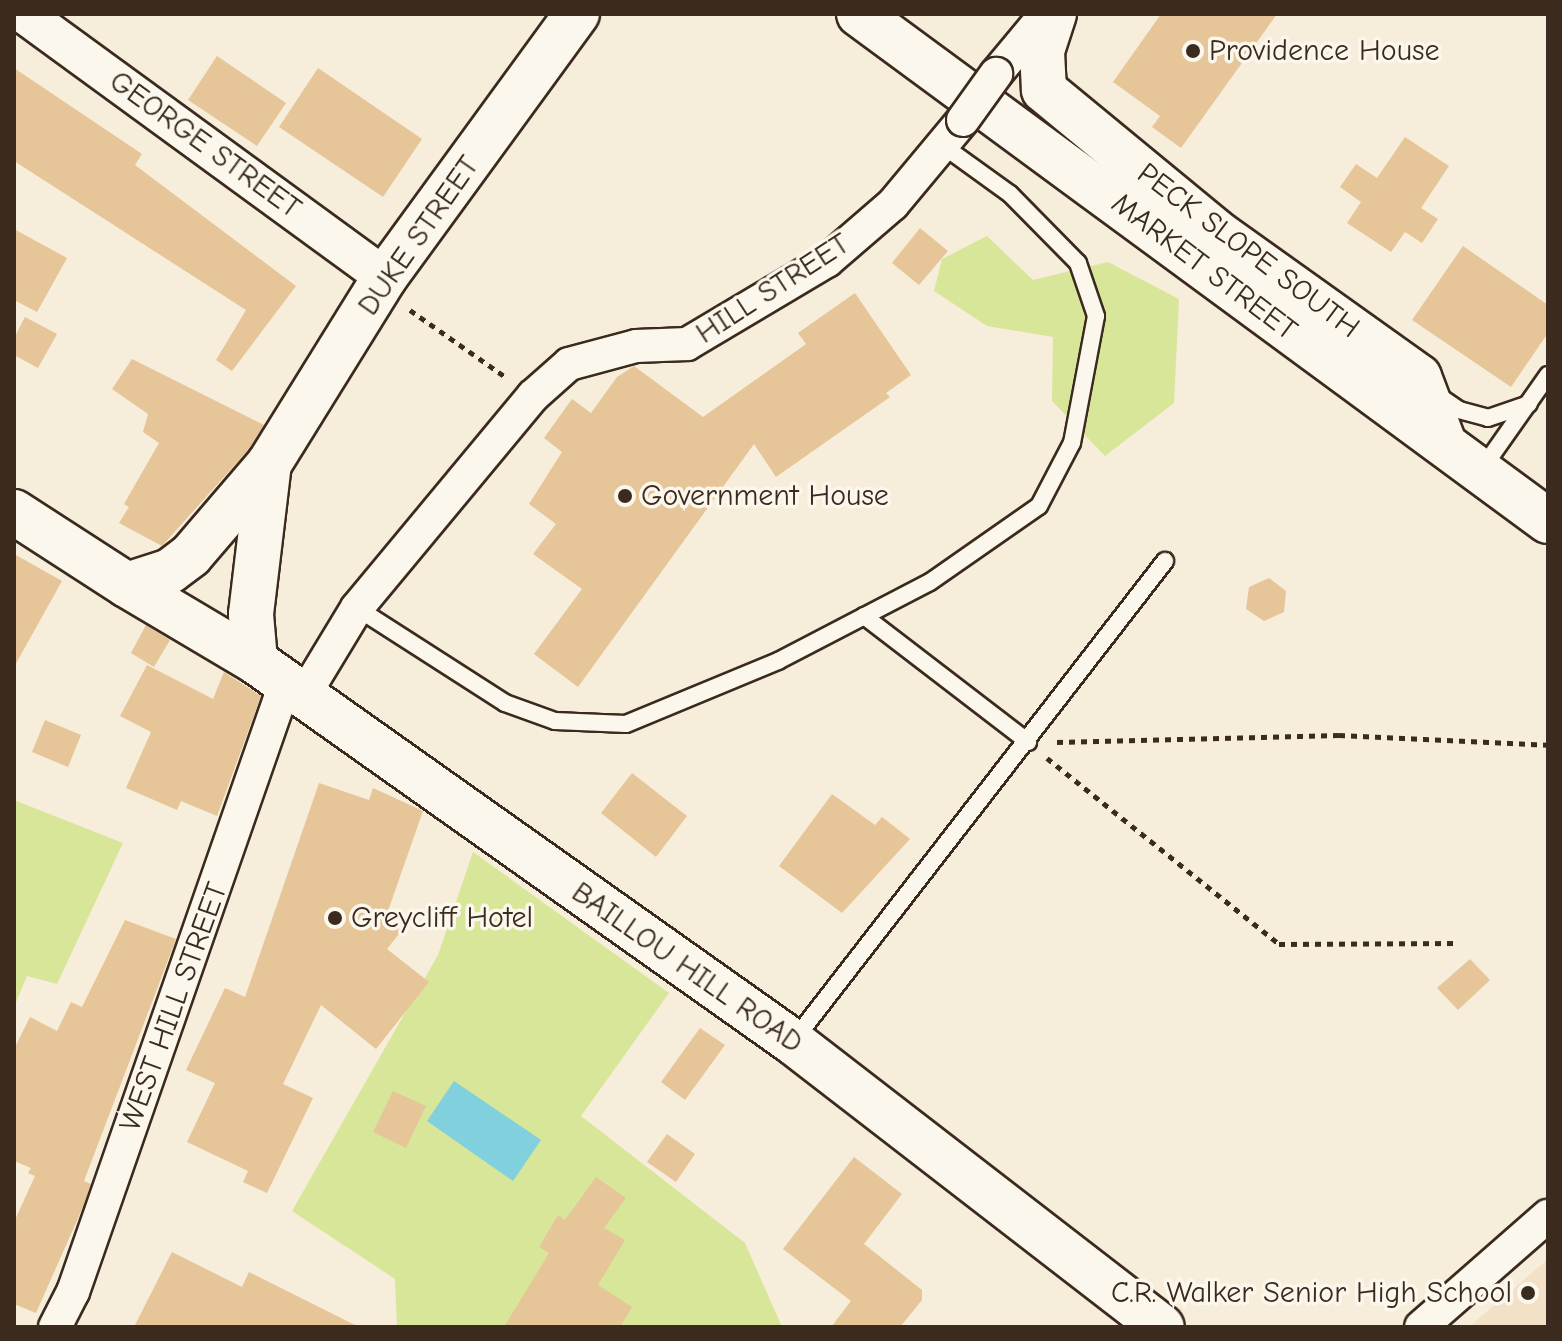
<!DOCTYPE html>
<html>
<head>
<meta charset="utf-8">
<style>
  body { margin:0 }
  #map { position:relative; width:1562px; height:1341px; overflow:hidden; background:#f7eddb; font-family:"Comic Neue",sans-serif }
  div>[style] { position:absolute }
  .built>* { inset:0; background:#f2e1c7 }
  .green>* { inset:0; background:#d8e699 }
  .water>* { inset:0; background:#80d0dd }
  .building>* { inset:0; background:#e6c598 }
  .path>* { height:5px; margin-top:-2.5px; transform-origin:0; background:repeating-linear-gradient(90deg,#3b2a1e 0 6px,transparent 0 12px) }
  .roads { filter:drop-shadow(2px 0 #3b2a1e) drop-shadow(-2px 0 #3b2a1e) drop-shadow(0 2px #3b2a1e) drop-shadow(0 -2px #3b2a1e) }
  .service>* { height:16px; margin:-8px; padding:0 8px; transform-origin:8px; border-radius:8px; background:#fbf7ec }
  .minor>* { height:32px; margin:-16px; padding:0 16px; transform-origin:16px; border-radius:16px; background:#fbf7ec }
  .tertiary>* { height:38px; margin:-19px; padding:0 19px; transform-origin:19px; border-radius:19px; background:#fbf7ec }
  .secondary>* { height:44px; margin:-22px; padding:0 22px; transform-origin:22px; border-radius:22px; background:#fbf7ec }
  .primary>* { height:44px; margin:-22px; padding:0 22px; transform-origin:22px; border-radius:22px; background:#fbf7ec }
  .trunk>* { height:44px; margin:-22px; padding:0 22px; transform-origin:22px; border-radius:22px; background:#fbf7ec }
  .bridges { filter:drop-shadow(2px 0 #3b2a1e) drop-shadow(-2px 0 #3b2a1e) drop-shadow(0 2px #3b2a1e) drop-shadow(0 -2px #3b2a1e) }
  .minor-bridge>* { height:32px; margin:-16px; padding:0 16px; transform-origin:16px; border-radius:16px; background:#fbf7ec }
  .dots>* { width:22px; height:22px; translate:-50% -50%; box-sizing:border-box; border:4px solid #fbf7ec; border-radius:50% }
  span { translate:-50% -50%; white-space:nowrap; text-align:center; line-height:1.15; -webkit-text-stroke:7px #fbf7ec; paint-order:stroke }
  .poi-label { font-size:30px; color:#3b2a1e }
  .left { translate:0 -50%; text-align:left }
  .right { translate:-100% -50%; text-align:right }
  .street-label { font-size:30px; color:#3b2a1e }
  .frame { position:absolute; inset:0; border:16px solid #3b2a1e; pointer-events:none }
</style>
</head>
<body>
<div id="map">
  <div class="built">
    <i style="clip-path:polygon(1548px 1259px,1548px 1327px,1469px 1327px)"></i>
  </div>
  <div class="green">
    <i style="clip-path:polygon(987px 236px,1033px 280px,1108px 262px,1179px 299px,1174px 403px,1105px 456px,1052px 401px,1053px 337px,987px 326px,934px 291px,942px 259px)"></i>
    <i style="clip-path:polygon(14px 800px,123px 843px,57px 984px,27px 976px,14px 1007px)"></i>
    <i style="clip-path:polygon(473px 852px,669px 993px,581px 1116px,745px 1243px,782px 1327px,397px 1327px,395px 1279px,292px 1211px,438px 955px)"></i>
  </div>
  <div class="water">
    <i style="clip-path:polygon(454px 1081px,541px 1140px,513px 1181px,427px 1121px)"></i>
  </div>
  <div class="building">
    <i style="clip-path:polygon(1161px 14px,1277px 14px,1181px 148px,1152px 127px,1160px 116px,1113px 82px)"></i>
    <i style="clip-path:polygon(217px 56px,286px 103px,257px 146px,188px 100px)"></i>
    <i style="clip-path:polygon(14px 68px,142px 154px,135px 165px,296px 286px,232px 371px,216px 360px,246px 310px,14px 161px)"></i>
    <i style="clip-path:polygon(318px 68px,422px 139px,383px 197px,279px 127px)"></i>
    <i style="clip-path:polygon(1405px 137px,1449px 166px,1421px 208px,1438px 219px,1422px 243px,1405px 232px,1391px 252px,1347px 223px,1361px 202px,1340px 187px,1356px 164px,1377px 178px)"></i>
    <i style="clip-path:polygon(920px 228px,948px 251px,919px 285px,892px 263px)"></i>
    <i style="clip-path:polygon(14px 229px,67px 258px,37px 312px,14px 300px)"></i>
    <i style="clip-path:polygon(1463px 246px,1548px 305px,1548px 333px,1511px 387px,1412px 320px)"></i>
    <i style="clip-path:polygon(855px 293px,911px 375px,886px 393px,890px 397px,776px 477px,754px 444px,578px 687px,534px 654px,582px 589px,533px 554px,556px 524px,529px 504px,562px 452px,544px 438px,572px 399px,591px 413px,617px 377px,634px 366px,703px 417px,806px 344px,798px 333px)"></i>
    <i style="clip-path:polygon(25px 317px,57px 334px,38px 368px,14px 355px,14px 338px)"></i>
    <i style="clip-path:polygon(132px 359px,264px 425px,249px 449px,162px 546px,119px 523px,129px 507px,124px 504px,159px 443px,143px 432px,148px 414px,112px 389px)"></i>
    <i style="clip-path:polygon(14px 554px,62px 581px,14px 667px)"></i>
    <i style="clip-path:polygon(1269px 578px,1286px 591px,1284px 612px,1264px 621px,1246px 609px,1249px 587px)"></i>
    <i style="clip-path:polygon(146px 625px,170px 640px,154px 667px,131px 653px)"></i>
    <i style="clip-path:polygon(147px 665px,213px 699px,224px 672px,261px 696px,217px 816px,181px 801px,177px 810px,126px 788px,151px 732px,120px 716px)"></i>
    <i style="clip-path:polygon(45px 720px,81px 735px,68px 767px,32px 752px)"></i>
    <i style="clip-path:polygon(632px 773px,687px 816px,656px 857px,601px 813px)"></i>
    <i style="clip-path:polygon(319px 783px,369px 800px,373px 788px,423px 811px,388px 911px,406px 925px,387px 949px,429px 982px,376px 1049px,321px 1005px,283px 1084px,313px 1098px,267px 1193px,243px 1182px,248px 1171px,187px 1142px,215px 1083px,186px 1070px,225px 988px,245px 997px)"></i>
    <i style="clip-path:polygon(832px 794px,875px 825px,882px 817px,910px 839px,842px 913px,779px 866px)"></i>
    <i style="clip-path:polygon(125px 920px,176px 939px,84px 1181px,91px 1184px,83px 1207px,36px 1313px,14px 1304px,14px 1222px,35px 1176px,28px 1173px,31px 1168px,14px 1161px,14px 1049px,30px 1017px,57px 1031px,71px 1002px,82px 1007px)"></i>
    <i style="clip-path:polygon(1470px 959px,1490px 980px,1458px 1010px,1437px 988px)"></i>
    <i style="clip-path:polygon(700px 1028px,725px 1045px,685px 1100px,661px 1082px)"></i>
    <i style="clip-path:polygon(393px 1091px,426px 1106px,406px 1148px,373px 1132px)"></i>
    <i style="clip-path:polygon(667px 1134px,695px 1154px,676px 1182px,647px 1162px)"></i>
    <i style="clip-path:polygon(854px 1157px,902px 1194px,864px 1244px,922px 1290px,922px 1300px,900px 1327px,831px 1327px,851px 1301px,783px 1249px)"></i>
    <i style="clip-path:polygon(596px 1177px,626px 1198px,604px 1228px,625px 1240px,598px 1285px,632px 1307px,620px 1327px,504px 1327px,549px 1253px,539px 1247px,558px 1215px,565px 1220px)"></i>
    <i style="clip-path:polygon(172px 1252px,242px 1287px,249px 1272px,359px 1327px,134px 1327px)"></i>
  </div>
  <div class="path">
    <i style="left:410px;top:310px;width:118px;rotate:35deg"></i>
    <i style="left:1057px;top:742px;width:282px;rotate:-1.4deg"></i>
    <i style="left:1339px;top:735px;width:209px;rotate:2.7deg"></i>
    <i style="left:1047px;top:758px;width:297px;rotate:38.7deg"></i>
    <i style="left:1279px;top:944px;width:180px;rotate:-0.3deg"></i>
  </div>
  <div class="roads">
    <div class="service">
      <i style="left:1437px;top:395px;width:27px;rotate:34deg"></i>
      <i style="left:1459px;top:410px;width:30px;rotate:15deg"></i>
      <i style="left:1488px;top:418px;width:43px;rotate:-18.9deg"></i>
      <i style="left:1482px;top:469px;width:115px;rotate:-54.9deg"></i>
      <i style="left:357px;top:608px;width:176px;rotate:32.7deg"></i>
      <i style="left:505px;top:703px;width:53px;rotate:19.8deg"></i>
      <i style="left:555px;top:721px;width:71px;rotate:2.4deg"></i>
      <i style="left:626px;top:724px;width:165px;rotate:-22.5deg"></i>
      <i style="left:778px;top:661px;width:171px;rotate:-27.5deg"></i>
      <i style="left:930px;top:582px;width:133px;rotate:-34.9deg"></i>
      <i style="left:1039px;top:506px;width:71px;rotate:-62.4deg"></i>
      <i style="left:1072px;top:443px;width:129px;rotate:-79.3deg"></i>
      <i style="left:1096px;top:316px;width:56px;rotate:-108.8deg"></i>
      <i style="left:1078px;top:263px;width:97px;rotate:-134.6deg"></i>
      <i style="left:1010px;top:194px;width:84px;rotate:-144.2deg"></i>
      <i style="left:864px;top:616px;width:207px;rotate:37.5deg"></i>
      <i style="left:794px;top:1040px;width:606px;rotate:-52.24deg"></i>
    </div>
    <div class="minor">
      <i style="left:996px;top:74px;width:78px;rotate:-50.2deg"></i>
      <i style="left:303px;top:697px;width:104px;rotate:-58.8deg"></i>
      <i style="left:357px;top:608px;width:276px;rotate:-50.3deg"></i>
      <i style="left:533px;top:396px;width:48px;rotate:-41.6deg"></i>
      <i style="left:569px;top:364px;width:69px;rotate:-15deg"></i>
      <i style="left:636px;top:346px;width:51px;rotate:-2.2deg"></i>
      <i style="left:687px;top:344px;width:163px;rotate:-30.7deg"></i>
      <i style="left:827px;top:261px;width:87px;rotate:-40.8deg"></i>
      <i style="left:893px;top:204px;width:109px;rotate:-50.2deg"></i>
      <i style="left:55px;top:1327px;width:39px;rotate:-63deg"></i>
      <i style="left:73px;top:1292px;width:644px;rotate:-70.78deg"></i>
      <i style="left:1421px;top:1327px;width:169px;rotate:-41.2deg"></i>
    </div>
    <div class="tertiary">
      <i style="left:24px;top:14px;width:447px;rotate:36.1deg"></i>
    </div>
    <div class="secondary">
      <i style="left:1054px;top:14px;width:40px;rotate:108deg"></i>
      <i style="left:1042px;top:52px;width:38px;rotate:87deg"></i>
      <i style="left:1044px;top:90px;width:223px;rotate:39.5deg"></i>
      <i style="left:1216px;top:232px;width:249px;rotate:35.5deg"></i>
      <i style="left:1419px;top:377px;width:71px;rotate:69.3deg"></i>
    </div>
    <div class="primary">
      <i style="left:859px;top:14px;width:855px;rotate:36.35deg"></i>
      <i style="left:127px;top:585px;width:149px;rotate:30.7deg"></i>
      <i style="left:255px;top:661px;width:659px;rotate:35.31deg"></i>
      <i style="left:793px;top:1042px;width:466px;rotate:37.7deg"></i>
      <i style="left:255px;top:661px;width:47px;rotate:-94.9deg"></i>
      <i style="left:251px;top:614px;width:151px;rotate:-83.2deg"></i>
    </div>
    <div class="trunk">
      <i style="left:14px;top:512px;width:135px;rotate:32.9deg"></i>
      <i style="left:127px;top:585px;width:45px;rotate:-18deg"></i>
      <i style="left:170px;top:571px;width:26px;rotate:-37deg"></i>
      <i style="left:191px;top:555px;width:120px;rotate:-49.4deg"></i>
      <i style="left:269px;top:464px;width:220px;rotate:-58.2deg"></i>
      <i style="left:385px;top:277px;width:326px;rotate:-53.9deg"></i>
    </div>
  </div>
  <div class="bridges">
    <div class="minor-bridge">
      <i style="left:963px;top:120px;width:57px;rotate:-54.3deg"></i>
    </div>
  </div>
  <div class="dots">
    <i style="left:1193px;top:51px;background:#3b2a1e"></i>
    <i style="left:625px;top:496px;background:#3b2a1e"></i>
    <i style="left:335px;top:918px;background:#3b2a1e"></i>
    <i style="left:1528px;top:1293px;background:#3b2a1e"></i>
  </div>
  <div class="poi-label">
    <span class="left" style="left:1209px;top:51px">Providence House</span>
    <span class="left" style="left:641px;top:496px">Government House</span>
    <span class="left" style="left:351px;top:918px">Greycliff Hotel</span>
    <span class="right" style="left:1512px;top:1293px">C.R. Walker Senior High School</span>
  </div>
  <div class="street-label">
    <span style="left:205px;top:145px;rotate:36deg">GEORGE STREET</span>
    <span style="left:419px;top:236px;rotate:-55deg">DUKE STREET</span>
    <span style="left:1248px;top:251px;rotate:37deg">PECK SLOPE SOUTH</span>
    <span style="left:1204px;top:267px;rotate:37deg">MARKET STREET</span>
    <span style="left:773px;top:289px;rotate:-33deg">HILL STREET</span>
    <span style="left:687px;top:968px;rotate:35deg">BAILLOU HILL ROAD</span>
    <span style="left:174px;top:1007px;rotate:-70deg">WEST HILL STREET</span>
  </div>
  <div class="frame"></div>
</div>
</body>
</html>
